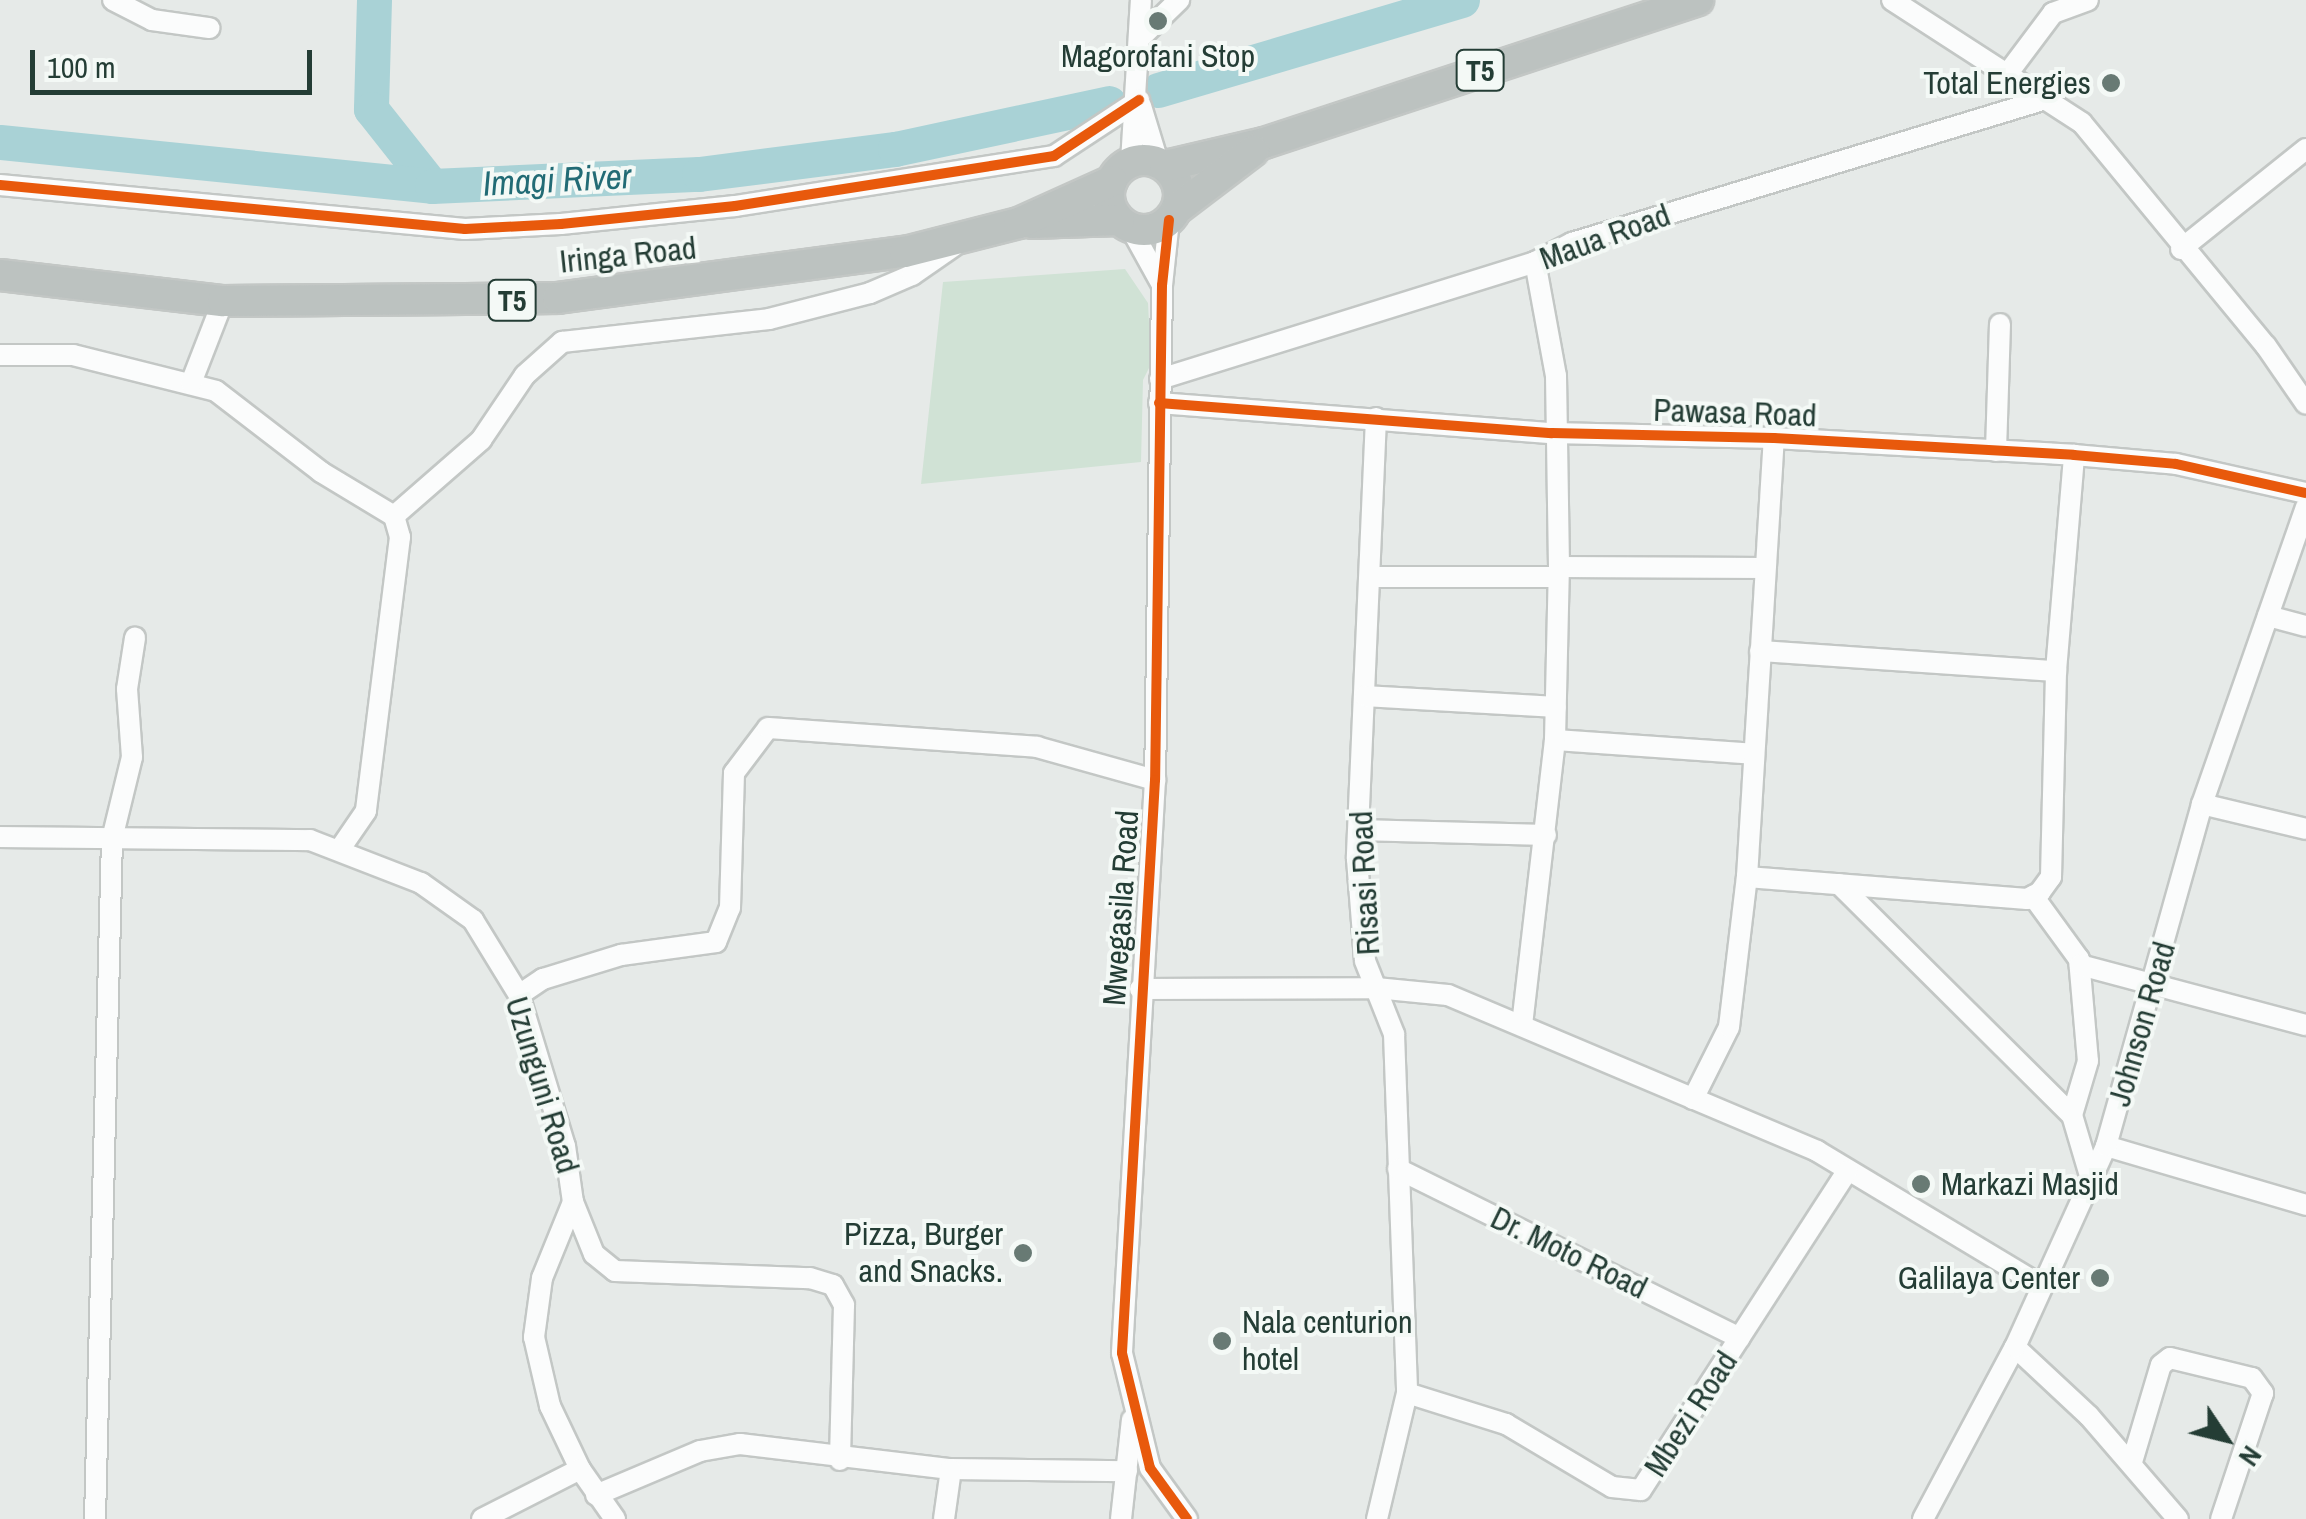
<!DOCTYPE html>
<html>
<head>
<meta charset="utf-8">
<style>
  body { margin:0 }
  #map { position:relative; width:2306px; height:1519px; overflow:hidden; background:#e6eae8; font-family:"Archivo Narrow",sans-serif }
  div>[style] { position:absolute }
  .green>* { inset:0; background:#d0e2d5 }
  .river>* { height:35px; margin:-17.5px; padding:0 17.5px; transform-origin:17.5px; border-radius:17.5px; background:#a9d2d6 }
  .roads { filter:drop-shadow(2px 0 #c3c7c5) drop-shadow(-2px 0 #c3c7c5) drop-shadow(0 2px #c3c7c5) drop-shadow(0 -2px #c3c7c5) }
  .minor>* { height:20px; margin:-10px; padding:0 10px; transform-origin:10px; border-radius:10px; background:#fbfcfc }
  .highway>* { height:30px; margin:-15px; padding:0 15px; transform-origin:15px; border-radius:15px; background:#bcc2c0 }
  .highway>.ring { margin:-15px; padding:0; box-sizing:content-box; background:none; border:30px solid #bcc2c0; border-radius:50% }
  .cycleway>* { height:10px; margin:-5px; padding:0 5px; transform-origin:5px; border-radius:5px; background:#e8590c }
  .dots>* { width:28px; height:28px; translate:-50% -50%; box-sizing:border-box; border:5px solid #f4f9f6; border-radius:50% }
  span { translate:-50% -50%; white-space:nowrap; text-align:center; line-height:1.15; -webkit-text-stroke:8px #f4f9f6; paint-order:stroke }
  .shield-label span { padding:2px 8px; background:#f4f9f6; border:2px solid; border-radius:8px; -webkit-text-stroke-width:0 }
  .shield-label { font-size:30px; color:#243d35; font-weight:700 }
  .poi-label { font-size:32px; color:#243d35 }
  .right { translate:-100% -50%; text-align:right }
  .left { translate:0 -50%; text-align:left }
  .street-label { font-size:32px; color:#243d35 }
  .water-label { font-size:35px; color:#226b75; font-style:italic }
  .north { position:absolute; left:2176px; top:1389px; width:100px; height:100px; -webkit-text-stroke:8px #f4f9f6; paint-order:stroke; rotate:125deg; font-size:28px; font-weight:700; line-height:40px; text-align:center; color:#243d35 }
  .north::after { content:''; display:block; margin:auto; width:35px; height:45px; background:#243d35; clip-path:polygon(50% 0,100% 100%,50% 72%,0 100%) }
  .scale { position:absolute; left:30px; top:50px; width:282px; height:45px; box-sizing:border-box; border:5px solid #243d35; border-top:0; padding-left:12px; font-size:30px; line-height:35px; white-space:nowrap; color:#243d35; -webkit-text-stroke:8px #f4f9f6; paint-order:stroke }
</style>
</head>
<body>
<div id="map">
  <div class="green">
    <i style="clip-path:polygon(1125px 269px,1148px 303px,1151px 364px,1143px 380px,1141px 462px,921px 484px,943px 282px)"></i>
  </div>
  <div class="river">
    <i style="left:374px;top:0;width:109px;rotate:91.6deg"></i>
    <i style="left:371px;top:109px;width:98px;rotate:51.6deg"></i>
    <i style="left:1158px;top:90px;width:317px;rotate:-16.5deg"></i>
    <i style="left:0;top:142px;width:434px;rotate:5.8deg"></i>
    <i style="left:432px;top:186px;width:267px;rotate:-2.6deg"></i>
    <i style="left:699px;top:174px;width:198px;rotate:-7.3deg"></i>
    <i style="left:895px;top:149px;width:219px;rotate:-12.1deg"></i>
  </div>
  <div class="roads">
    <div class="minor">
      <i style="left:113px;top:0;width:44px;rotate:27.1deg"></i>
      <i style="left:152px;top:20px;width:58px;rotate:8deg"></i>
      <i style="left:1892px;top:0;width:226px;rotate:32.9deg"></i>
      <i style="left:2082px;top:123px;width:289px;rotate:50.5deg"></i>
      <i style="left:2266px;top:346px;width:70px;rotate:55.4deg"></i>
      <i style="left:1142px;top:36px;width:52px;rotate:-44.2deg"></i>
      <i style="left:2008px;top:73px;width:75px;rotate:-53.1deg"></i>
      <i style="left:2053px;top:13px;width:37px;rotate:-20deg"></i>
      <i style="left:1141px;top:106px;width:59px;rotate:73.1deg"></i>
      <i style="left:1131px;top:162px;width:162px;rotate:-86.5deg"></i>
      <i style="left:0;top:185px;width:467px;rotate:5.4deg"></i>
      <i style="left:465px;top:229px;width:96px;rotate:-3deg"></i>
      <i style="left:561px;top:224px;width:175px;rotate:-5.9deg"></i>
      <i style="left:735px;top:206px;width:323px;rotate:-8.9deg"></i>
      <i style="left:1054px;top:156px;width:102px;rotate:-33.4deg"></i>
      <i style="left:1169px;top:220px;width:65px;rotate:96.1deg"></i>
      <i style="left:1162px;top:285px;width:495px;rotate:90.8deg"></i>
      <i style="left:1155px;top:780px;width:574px;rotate:93.3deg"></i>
      <i style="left:1122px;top:1353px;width:118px;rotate:76.3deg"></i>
      <i style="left:1150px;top:1468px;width:63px;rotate:54deg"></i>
      <i style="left:1130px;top:227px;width:66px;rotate:61.1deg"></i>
      <i style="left:2181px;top:249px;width:160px;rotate:-38.7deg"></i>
      <i style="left:0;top:355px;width:73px"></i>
      <i style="left:73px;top:355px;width:147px;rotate:14.1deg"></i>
      <i style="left:216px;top:391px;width:133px;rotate:37.6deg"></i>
      <i style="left:321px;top:472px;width:85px;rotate:31.1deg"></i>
      <i style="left:394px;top:516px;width:22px;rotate:74deg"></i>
      <i style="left:400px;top:537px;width:276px;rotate:97.1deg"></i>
      <i style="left:366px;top:811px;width:46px;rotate:124.4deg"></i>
      <i style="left:1160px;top:379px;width:393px;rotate:-17.3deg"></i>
      <i style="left:1535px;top:262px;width:42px;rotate:-27.2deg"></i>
      <i style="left:1572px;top:243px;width:500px;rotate:-16.9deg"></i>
      <i style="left:191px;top:383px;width:88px;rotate:-68.7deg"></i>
      <i style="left:1159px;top:403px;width:394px;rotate:4.4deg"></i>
      <i style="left:1552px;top:433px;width:222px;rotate:1.3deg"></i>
      <i style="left:1774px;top:438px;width:300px;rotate:3.2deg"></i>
      <i style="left:2074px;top:455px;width:102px;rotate:5deg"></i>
      <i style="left:2176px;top:464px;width:133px;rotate:12.6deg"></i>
      <i style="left:1376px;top:418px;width:441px;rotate:92.5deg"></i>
      <i style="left:1357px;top:859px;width:102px;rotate:85.5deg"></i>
      <i style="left:1365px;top:961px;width:79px;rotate:68.3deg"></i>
      <i style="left:1394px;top:1034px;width:359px;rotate:87.9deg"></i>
      <i style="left:1407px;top:1393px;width:130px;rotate:103.4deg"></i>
      <i style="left:1996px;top:451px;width:127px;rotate:-88.2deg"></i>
      <i style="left:394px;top:516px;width:116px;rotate:-41.1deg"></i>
      <i style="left:481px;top:440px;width:78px;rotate:-55.9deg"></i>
      <i style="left:525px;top:375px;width:50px;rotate:-41.7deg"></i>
      <i style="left:562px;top:342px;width:208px;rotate:-6.3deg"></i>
      <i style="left:769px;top:319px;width:104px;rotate:-14.4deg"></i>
      <i style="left:870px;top:293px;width:46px;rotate:-23.2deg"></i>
      <i style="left:912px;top:275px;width:51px;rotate:-34.6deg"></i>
      <i style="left:1559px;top:567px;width:206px;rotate:0.3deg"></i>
      <i style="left:1370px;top:577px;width:188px"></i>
      <i style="left:2268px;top:616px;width:39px;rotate:15deg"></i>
      <i style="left:1760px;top:651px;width:297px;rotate:3.9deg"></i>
      <i style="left:1365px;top:696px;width:191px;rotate:3.3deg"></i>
      <i style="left:1555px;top:740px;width:199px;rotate:4deg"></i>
      <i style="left:2202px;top:804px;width:107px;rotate:13.5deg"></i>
      <i style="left:1359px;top:830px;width:187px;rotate:1.5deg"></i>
      <i style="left:0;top:837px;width:310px;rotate:0.6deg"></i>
      <i style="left:310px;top:840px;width:119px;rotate:21.2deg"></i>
      <i style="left:421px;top:883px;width:64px;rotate:35.4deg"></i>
      <i style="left:473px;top:920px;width:88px;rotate:58.5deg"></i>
      <i style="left:519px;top:995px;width:158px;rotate:73.1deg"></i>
      <i style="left:565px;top:1146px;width:57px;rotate:81.9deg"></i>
      <i style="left:573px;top:1202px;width:82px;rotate:112.2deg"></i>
      <i style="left:542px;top:1278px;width:60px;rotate:97.7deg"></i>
      <i style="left:534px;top:1337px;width:71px;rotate:76.9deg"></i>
      <i style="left:550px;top:1406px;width:70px;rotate:64.5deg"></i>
      <i style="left:580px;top:1469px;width:61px;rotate:55deg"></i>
      <i style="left:1747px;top:877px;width:281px;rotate:4.5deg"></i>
      <i style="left:2027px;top:899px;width:15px;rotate:-28deg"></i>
      <i style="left:2040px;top:892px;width:19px;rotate:-54deg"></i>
      <i style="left:2051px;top:877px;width:206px;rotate:-88.6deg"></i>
      <i style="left:2056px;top:671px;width:217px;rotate:-85.2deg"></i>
      <i style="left:1839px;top:884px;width:328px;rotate:44.8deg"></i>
      <i style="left:2033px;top:896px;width:78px;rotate:53.9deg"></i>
      <i style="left:2079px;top:959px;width:102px;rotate:85deg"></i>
      <i style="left:2088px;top:1061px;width:56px;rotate:106.5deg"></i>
      <i style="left:2072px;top:1115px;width:67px;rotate:73.5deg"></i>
      <i style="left:2080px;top:965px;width:234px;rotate:14.9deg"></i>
      <i style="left:1140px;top:989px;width:236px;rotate:-0.2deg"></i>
      <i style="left:1376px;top:988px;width:72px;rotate:5.6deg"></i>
      <i style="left:1448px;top:995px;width:401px;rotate:22.9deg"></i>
      <i style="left:1817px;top:1151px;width:262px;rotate:31deg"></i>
      <i style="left:519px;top:995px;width:29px;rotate:-34deg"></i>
      <i style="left:543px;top:979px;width:82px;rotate:-17.1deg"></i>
      <i style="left:621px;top:955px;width:96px;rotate:-7.8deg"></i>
      <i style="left:716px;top:942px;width:37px;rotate:-68deg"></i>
      <i style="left:730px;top:908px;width:135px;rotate:-88.3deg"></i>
      <i style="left:734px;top:773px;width:56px;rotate:-52.9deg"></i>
      <i style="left:768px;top:728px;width:270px;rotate:4deg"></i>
      <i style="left:1037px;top:747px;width:123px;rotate:15.6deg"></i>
      <i style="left:1522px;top:1025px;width:287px;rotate:-83.4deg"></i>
      <i style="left:1555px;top:740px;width:173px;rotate:-88.7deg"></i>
      <i style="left:1559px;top:567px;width:191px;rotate:-90.9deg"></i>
      <i style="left:1556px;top:376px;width:116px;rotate:-100.4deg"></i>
      <i style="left:1693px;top:1099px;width:80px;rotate:-63.4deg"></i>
      <i style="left:1729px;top:1027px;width:151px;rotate:-83.2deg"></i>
      <i style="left:1747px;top:877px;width:440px;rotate:-86.5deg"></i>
      <i style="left:2106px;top:1146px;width:209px;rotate:16.4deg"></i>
      <i style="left:1398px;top:1169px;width:381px;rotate:26.3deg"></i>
      <i style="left:573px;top:1202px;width:56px;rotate:68deg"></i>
      <i style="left:594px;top:1254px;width:27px;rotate:39deg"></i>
      <i style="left:615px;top:1271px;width:195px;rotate:2.1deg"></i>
      <i style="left:810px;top:1278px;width:24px;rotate:17deg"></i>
      <i style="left:833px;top:1285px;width:23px;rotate:61deg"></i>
      <i style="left:844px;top:1305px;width:155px;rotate:91.5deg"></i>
      <i style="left:2015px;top:1347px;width:101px;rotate:43deg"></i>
      <i style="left:2089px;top:1416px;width:136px;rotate:49.2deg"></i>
      <i style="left:1407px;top:1393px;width:104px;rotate:17.4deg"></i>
      <i style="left:1506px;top:1424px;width:123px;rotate:30.7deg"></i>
      <i style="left:1612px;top:1487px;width:29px;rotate:6deg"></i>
      <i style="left:1641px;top:1490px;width:380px;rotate:-57.1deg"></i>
      <i style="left:2132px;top:1462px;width:101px;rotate:-73.4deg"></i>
      <i style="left:2161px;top:1365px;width:11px;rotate:-38deg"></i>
      <i style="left:2170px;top:1358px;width:84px;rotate:13.7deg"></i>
      <i style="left:2252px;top:1378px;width:19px;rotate:54deg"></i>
      <i style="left:2263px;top:1393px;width:133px;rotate:108.4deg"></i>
      <i style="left:596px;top:1495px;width:113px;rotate:-22.9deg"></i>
      <i style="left:700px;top:1451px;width:41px;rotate:-9.9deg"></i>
      <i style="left:740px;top:1444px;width:212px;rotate:6.8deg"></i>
      <i style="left:951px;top:1469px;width:176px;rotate:0.7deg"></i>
      <i style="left:95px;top:1519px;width:680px;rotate:-88.57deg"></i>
      <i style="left:112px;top:839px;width:84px;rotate:-76.3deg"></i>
      <i style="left:132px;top:757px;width:68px;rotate:-94.2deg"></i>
      <i style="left:127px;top:689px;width:52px;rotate:-81.1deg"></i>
      <i style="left:482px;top:1519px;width:110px;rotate:-27deg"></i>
      <i style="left:944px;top:1519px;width:50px;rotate:-82deg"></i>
      <i style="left:1121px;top:1519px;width:100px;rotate:-83.7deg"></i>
      <i style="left:1923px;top:1519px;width:195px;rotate:-61.9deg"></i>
      <i style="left:2015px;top:1347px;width:221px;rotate:-65.6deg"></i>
      <i style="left:2106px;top:1146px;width:355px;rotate:-74.3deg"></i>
      <i style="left:2202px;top:804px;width:315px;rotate:-70.7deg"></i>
    </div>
    <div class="highway">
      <i class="ring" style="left:1109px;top:160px;width:40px;height:40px"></i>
      <i style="left:1165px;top:166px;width:102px;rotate:-13.1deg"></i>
      <i style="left:1264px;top:143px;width:457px;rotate:-18.2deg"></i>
      <i style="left:1177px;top:209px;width:96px;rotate:-37.3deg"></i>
      <i style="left:1032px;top:223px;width:87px;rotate:-2deg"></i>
      <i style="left:0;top:275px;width:225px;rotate:6.7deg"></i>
      <i style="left:223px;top:301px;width:335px;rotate:-0.5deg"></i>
      <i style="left:558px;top:298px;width:350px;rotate:-7.6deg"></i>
      <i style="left:905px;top:252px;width:118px;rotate:-14.3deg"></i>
      <i style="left:1019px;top:223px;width:102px;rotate:-24.3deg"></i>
    </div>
  </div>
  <div class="cycleway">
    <i style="left:0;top:185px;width:467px;rotate:5.4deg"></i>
    <i style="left:465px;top:229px;width:96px;rotate:-3deg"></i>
    <i style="left:561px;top:224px;width:175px;rotate:-5.9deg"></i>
    <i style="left:735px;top:206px;width:323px;rotate:-8.9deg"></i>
    <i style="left:1054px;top:156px;width:102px;rotate:-33.4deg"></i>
    <i style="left:1169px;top:220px;width:65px;rotate:96.1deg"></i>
    <i style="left:1162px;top:285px;width:495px;rotate:90.8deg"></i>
    <i style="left:1155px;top:780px;width:574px;rotate:93.3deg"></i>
    <i style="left:1122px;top:1353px;width:118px;rotate:76.3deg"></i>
    <i style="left:1150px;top:1468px;width:63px;rotate:54deg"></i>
    <i style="left:1159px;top:403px;width:394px;rotate:4.4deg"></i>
    <i style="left:1552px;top:433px;width:222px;rotate:1.3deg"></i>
    <i style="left:1774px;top:438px;width:300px;rotate:3.2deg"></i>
    <i style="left:2074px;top:455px;width:102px;rotate:5deg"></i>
    <i style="left:2176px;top:464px;width:133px;rotate:12.6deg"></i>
  </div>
  <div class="dots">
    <i style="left:1158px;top:21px;background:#687a74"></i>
    <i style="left:2111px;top:83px;background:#687a74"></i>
    <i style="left:1921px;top:1184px;background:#687a74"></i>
    <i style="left:1023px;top:1253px;background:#687a74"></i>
    <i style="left:2100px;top:1278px;background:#687a74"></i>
    <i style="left:1222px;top:1341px;background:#687a74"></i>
  </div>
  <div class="shield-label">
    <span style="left:1480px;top:70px">T5</span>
    <span style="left:512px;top:300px">T5</span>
  </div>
  <div class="poi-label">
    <span style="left:1158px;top:56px">Magorofani Stop</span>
    <span class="right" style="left:2091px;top:83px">Total Energies</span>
    <span class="left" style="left:1941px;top:1184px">Markazi Masjid</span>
    <span class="right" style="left:1003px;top:1253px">Pizza, Burger<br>and Snacks.</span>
    <span class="right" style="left:2080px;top:1278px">Galilaya Center</span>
    <span class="left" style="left:1242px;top:1341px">Nala centurion<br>hotel</span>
  </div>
  <div class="street-label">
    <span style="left:1605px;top:237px;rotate:-20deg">Maua Road</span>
    <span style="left:628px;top:255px;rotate:-6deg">Iringa Road</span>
    <span style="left:1735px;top:413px;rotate:2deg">Pawasa Road</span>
    <span style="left:1365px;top:883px;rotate:-93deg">Risasi Road</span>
    <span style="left:1121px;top:908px;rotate:-86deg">Mwegasila Road</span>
    <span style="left:2142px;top:1024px;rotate:-74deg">Johnson Road</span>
    <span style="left:542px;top:1085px;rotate:73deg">Uzunguni Road</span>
    <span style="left:1569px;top:1253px;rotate:26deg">Dr. Moto Road</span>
    <span style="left:1691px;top:1414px;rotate:-57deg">Mbezi Road</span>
  </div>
  <div class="water-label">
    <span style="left:557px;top:180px;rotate:-3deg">Imagi River</span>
  </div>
  <div class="north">N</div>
  <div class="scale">100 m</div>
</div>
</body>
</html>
